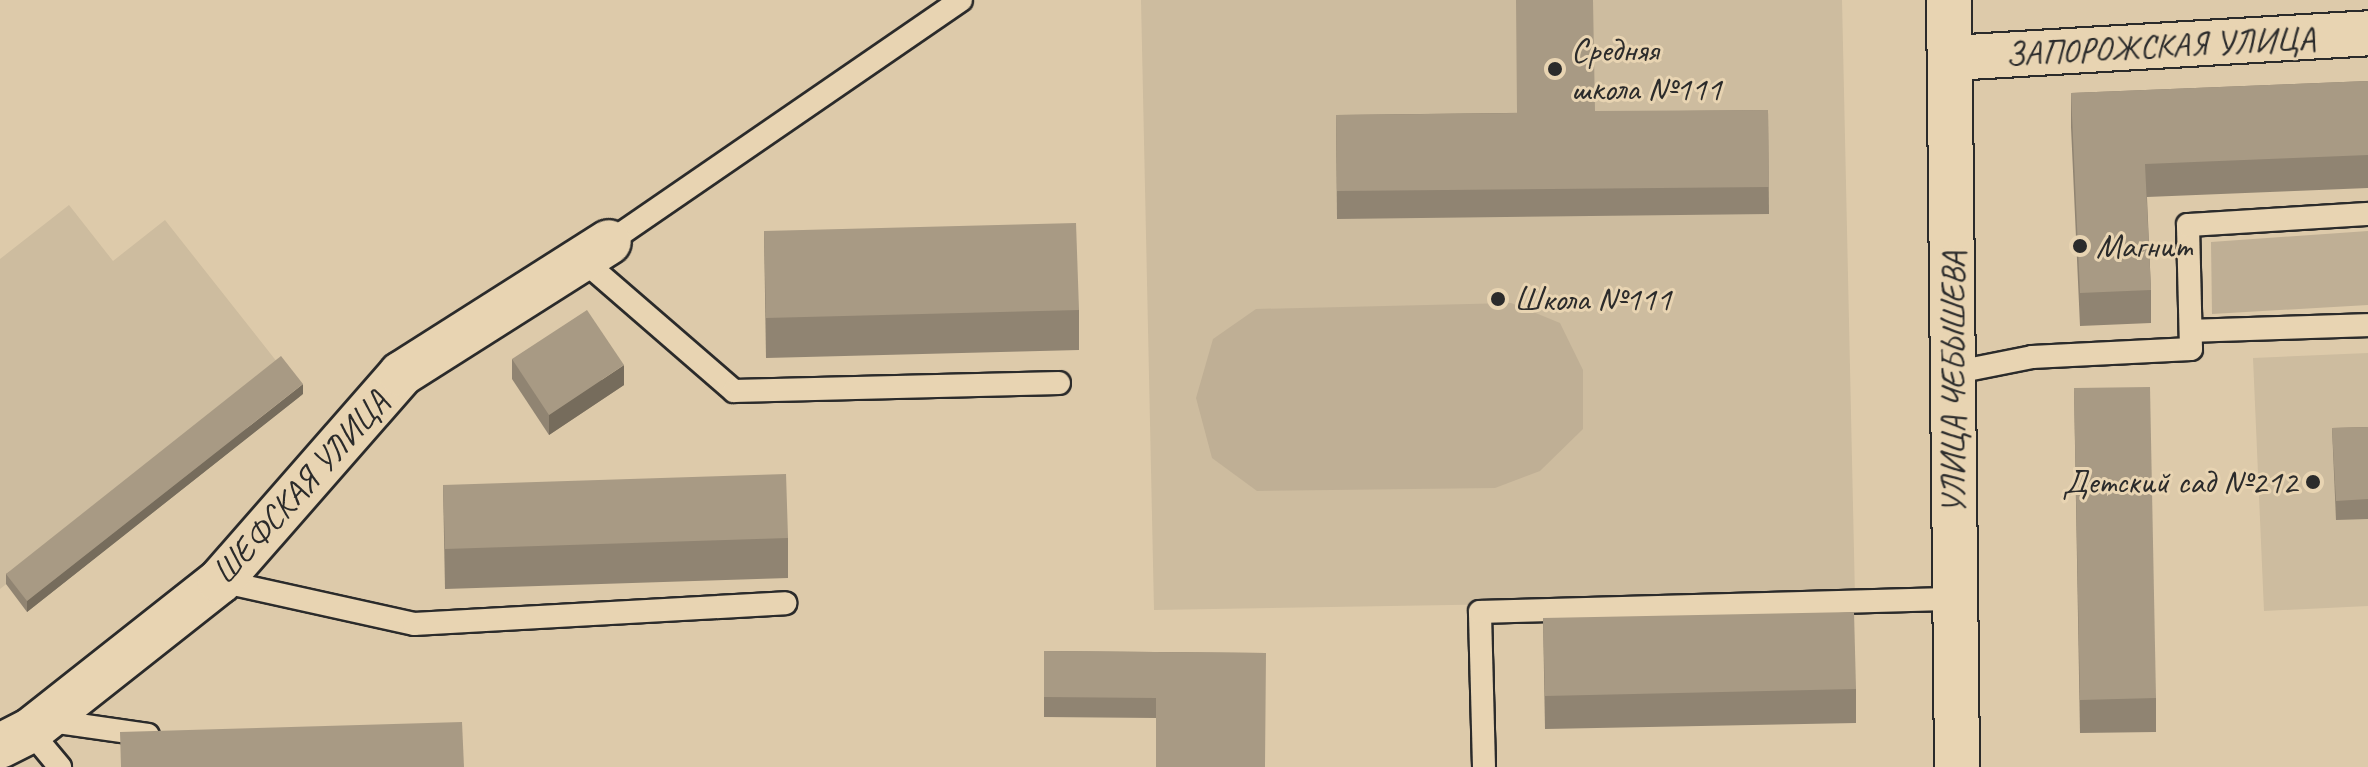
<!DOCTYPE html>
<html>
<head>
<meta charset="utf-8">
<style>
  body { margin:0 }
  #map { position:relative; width:2368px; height:767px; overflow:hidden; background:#ddcaaa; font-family:Caveat,sans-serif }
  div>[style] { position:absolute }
  .built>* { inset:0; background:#cdbc9f }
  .green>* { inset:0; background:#bfaf95 }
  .roads { filter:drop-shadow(2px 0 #2b2b2b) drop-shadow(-2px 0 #2b2b2b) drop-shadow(0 2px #2b2b2b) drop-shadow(0 -2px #2b2b2b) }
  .service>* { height:22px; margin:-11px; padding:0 11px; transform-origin:11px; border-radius:11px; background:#e8d4b2 }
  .minor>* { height:44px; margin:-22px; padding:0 22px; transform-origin:22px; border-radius:22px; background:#e8d4b2 }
  .tertiary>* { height:44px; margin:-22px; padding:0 22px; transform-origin:22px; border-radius:22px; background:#e8d4b2 }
  .wall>* { inset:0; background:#908472 }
  .shaded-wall>* { inset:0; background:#766c5c }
  .building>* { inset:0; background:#a89a84 }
  .dots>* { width:22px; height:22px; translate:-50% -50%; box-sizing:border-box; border:4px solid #e8d4b2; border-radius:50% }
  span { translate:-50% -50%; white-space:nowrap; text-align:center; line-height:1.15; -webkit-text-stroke:6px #e8d4b2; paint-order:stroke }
  .street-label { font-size:34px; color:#2b2b2b }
  .poi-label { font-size:34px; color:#2b2b2b }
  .left { translate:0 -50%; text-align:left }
  .right { translate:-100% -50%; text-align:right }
</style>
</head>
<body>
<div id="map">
  <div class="built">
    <i style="clip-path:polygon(1141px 0,1842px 0,1855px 598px,1154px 610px)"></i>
    <i style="clip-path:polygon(69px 205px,113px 261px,165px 220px,281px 367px,0 589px,0 259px)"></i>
    <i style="clip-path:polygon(2368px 353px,2368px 606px,2264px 611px,2253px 358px)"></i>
  </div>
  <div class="green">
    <i style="clip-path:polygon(2368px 231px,2368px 305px,2212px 314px,2211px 242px)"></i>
    <i style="clip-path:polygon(1511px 303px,1560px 323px,1583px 370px,1583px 429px,1540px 471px,1495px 488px,1257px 491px,1212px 458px,1196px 398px,1213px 339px,1256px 309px)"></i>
  </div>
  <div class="roads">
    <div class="service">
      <i style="left:609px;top:242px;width:427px;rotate:-34.5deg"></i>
      <i style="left:585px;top:262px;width:197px;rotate:40.9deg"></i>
      <i style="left:734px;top:391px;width:325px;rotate:-1.4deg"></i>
      <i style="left:2191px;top:331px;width:177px;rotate:-1.9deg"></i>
      <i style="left:1952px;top:373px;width:82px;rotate:-11.3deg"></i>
      <i style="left:2032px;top:357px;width:159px;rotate:-2.9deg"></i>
      <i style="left:2191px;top:349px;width:124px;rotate:-91.4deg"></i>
      <i style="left:2188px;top:225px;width:180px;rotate:-3.5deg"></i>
      <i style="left:220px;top:581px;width:199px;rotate:12.5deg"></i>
      <i style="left:414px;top:624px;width:372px;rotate:-3.2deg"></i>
      <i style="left:44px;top:720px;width:105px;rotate:8.2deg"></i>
      <i style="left:30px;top:731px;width:47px;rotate:50.2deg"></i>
      <i style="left:1484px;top:767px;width:155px;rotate:-91.5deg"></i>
      <i style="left:1480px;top:612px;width:474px;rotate:-1.6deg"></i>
    </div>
    <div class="minor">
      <i style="left:1952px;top:58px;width:417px;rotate:-3.4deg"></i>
      <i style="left:0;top:746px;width:34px;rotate:-27deg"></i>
      <i style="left:30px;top:731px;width:242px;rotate:-38.3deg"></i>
      <i style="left:220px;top:581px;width:275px;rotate:-48.8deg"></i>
      <i style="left:401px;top:374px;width:246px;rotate:-32.4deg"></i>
    </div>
    <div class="tertiary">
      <i style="left:1949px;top:0;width:767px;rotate:89.4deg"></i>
    </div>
  </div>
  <div class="wall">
    <i style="clip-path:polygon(2368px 81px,2368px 188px,2147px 197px,2151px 290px,2151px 323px,2080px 326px,2071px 127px,2071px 93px)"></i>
    <i style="clip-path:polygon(1768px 110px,1769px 214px,1337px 219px,1336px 115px)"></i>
    <i style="clip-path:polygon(764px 231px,1079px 310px,1079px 350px,766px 358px)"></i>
    <i style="clip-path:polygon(512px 359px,624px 385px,549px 435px,512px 379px)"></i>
    <i style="clip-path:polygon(2074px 388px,2156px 698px,2156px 732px,2080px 733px)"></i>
    <i style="clip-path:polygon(303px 394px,27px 612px,6px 584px,6px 574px)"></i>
    <i style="clip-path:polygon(2368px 427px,2368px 519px,2336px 520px,2332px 428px)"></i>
    <i style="clip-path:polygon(443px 485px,788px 538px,788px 578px,445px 589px)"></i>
    <i style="clip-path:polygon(1543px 618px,1856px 689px,1856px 723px,1545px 729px)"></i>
    <i style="clip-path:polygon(1044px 651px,1266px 653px,1156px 718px,1044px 717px)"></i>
  </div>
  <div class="shaded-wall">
    <i style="clip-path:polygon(624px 365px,624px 385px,549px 435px,549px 415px)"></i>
    <i style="clip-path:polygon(303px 384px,303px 394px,27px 612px,27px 601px)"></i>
  </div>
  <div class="building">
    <i style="clip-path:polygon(1516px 0,1593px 0,1595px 111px,1768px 110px,1769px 187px,1337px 191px,1336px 115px,1517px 113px)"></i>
    <i style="clip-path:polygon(2368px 81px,2368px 155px,2145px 164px,2151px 290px,2080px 293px,2071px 93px)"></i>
    <i style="clip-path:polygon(1076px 223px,1079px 310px,766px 318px,764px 231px)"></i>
    <i style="clip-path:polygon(587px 310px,624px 365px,549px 415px,512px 359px)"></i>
    <i style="clip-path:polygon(281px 356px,303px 384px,27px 601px,6px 574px)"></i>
    <i style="clip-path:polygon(2150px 387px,2156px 698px,2080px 700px,2074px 388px)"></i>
    <i style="clip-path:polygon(2368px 427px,2368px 499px,2336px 501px,2332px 428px)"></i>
    <i style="clip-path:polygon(786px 474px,788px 538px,445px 549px,443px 485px)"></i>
    <i style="clip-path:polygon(1854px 612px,1856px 689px,1545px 696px,1543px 618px)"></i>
    <i style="clip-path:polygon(1044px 651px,1266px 653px,1265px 767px,1156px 767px,1156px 698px,1044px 697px)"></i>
    <i style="clip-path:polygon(462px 722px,464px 767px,121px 767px,120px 732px)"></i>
  </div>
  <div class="dots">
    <i style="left:1555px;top:69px;background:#2b2b2b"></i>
    <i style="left:2080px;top:246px;background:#2b2b2b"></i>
    <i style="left:1498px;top:299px;background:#2b2b2b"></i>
    <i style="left:2313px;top:482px;background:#2b2b2b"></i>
  </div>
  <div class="street-label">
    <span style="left:2160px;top:46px;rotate:-3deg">ЗАПОРОЖСКАЯ УЛИЦА</span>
    <span style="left:1953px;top:383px;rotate:-90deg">УЛИЦА ЧЕБЫШЕВА</span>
    <span style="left:300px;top:487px;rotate:-48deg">ШЕФСКАЯ УЛИЦА</span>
  </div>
  <div class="poi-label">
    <span class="left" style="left:1571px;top:69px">Средняя<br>школа №111</span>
    <span class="left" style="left:2096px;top:246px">Магнит</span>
    <span class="left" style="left:1514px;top:299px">Школа №111</span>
    <span class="right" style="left:2297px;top:482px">Детский сад №212</span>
  </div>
</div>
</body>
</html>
